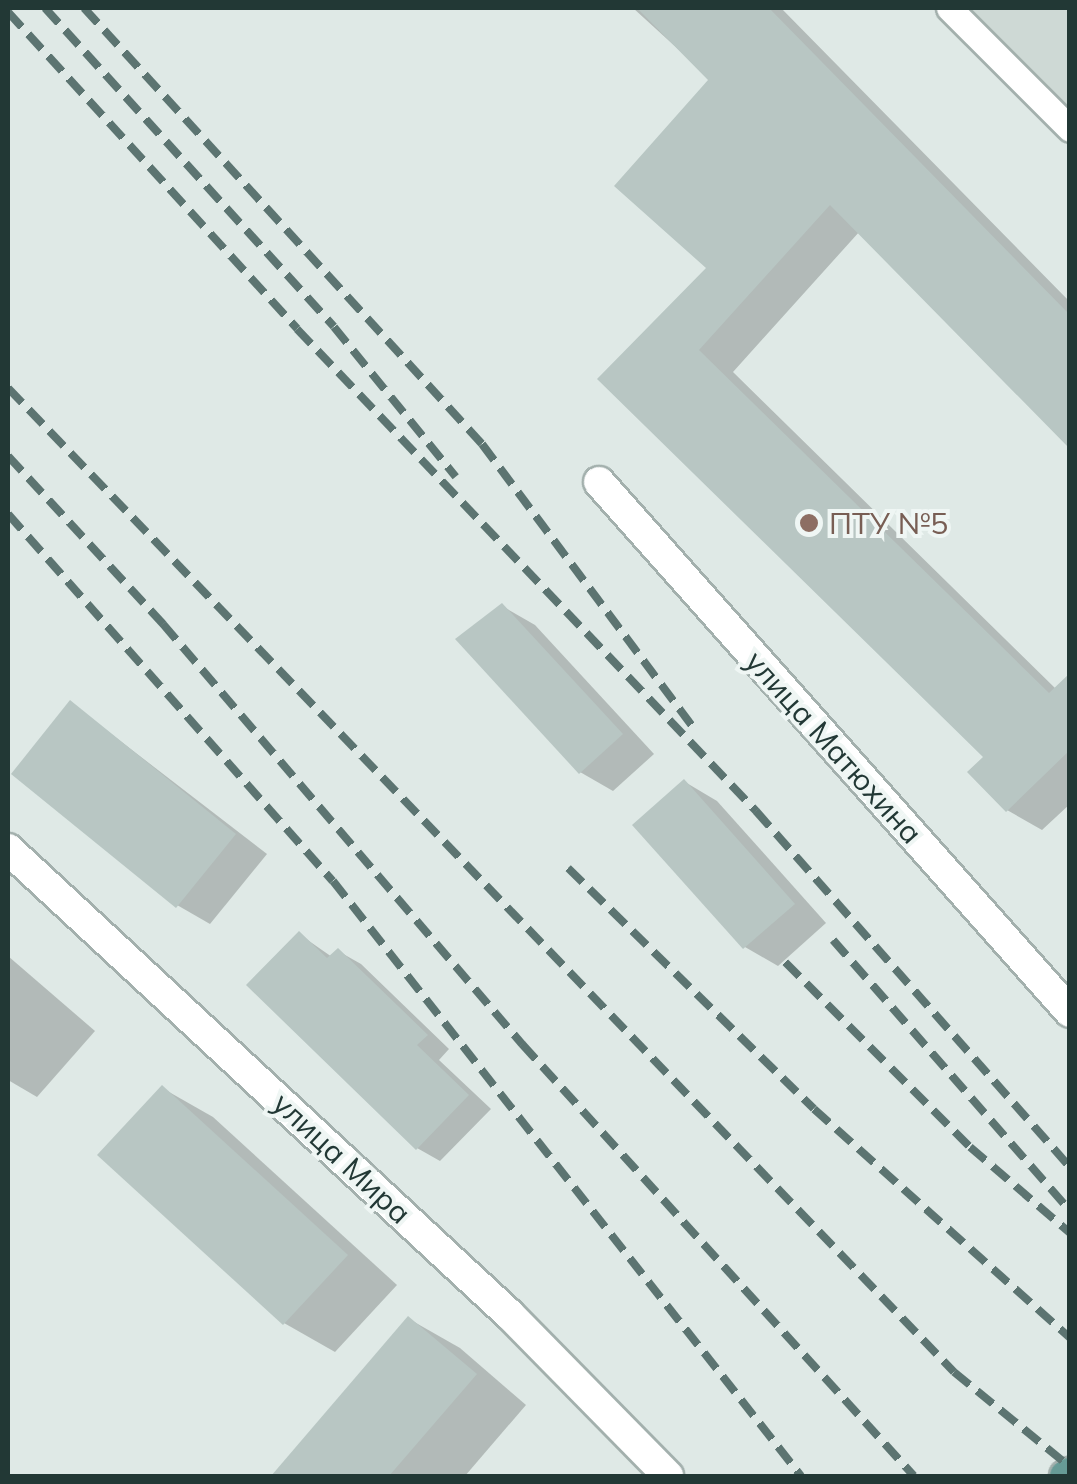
<!DOCTYPE html>
<html>
<head>
<meta charset="utf-8">
<style>
  body { margin:0 }
  #map { position:relative; width:1077px; height:1484px; overflow:hidden; background:#dfe9e6; font-family:Mulish,sans-serif }
  div>[style] { position:absolute }
  .built>* { inset:0; background:#ced9d5 }
  .shadow>* { inset:0; background:#0003 }
  .building>* { inset:0; background:#b8c6c3 }
  .roads { filter:drop-shadow(2px 0 #a3b0ad) drop-shadow(-2px 0 #a3b0ad) drop-shadow(0 2px #a3b0ad) drop-shadow(0 -2px #a3b0ad) }
  .service>* { height:25px; margin:-12.5px; padding:0 12.5px; transform-origin:12.5px; border-radius:12.5px; background:#fff }
  .minor>* { height:30px; margin:-15px; padding:0 15px; transform-origin:15px; border-radius:15px; background:#fff }
  .primary>* { height:30px; margin:-15px; padding:0 15px; transform-origin:15px; border-radius:15px; background:#679b96 }
  .rail>* { height:8px; margin-top:-4px; transform-origin:0; background:repeating-linear-gradient(90deg,#5c7471 0 20px,transparent 0 30px) }
  .dots>* { width:28px; height:28px; translate:-50% -50%; box-sizing:border-box; border:5px solid #eff6f4; border-radius:50% }
  span { translate:-50% -50%; white-space:nowrap; text-align:center; line-height:1.15; -webkit-text-stroke:8px #eff6f4; paint-order:stroke }
  .education-label { font-size:30px; color:#785e54 }
  .left { translate:0 -50%; text-align:left }
  .street-label { font-size:30px; color:#223835 }
  .frame { position:absolute; inset:0; border:10px solid #223835; pointer-events:none }
</style>
</head>
<body>
<div id="map">
  <div class="built">
    <i style="clip-path:polygon(959px 8px,1069px 8px,1069px 114px)"></i>
  </div>
  <div class="shadow">
    <i style="clip-path:polygon(633px 8px,781px 8px,1070px 302px,1070px 446px,860px 231px,733px 372px,1056px 689px,1070px 677px,1070px 804px,1042px 830px,1007px 810px,987px 757px,601px 379px,710px 268px,712px 80px)"></i>
    <i style="clip-path:polygon(502px 606px,535px 625px,654px 754px,613px 791px,580px 772px)"></i>
    <i style="clip-path:polygon(71px 703px,267px 854px,210px 924px,177px 905px)"></i>
    <i style="clip-path:polygon(685px 782px,717px 801px,826px 923px,778px 966px,745px 947px)"></i>
    <i style="clip-path:polygon(299px 934px,332px 957px,338px 951px,361px 964px,449px 1049px,439px 1060px,491px 1109px,440px 1161px,417px 1148px)"></i>
    <i style="clip-path:polygon(8px 956px,95px 1031px,37px 1097px,8px 1080px)"></i>
    <i style="clip-path:polygon(162px 1088px,213px 1117px,397px 1285px,335px 1352px,284px 1323px)"></i>
    <i style="clip-path:polygon(409px 1319px,460px 1348px,526px 1405px,465px 1476px,274px 1476px)"></i>
  </div>
  <div class="building">
    <i style="clip-path:polygon(637px 8px,769px 8px,1070px 315px,1070px 449px,830px 205px,699px 350px,1049px 693px,1070px 673px,1070px 750px,1006px 812px,967px 772px,983px 757px,597px 379px,706px 268px,614px 186px,708px 80px)"></i>
    <i style="clip-path:polygon(502px 603px,623px 734px,579px 774px,455px 639px)"></i>
    <i style="clip-path:polygon(70px 700px,236px 834px,176px 908px,11px 774px)"></i>
    <i style="clip-path:polygon(684px 779px,795px 904px,743px 949px,632px 825px)"></i>
    <i style="clip-path:polygon(299px 931px,327px 958px,338px 948px,428px 1035px,417px 1045px,469px 1095px,416px 1150px,246px 985px)"></i>
    <i style="clip-path:polygon(162px 1085px,348px 1255px,283px 1325px,97px 1155px)"></i>
    <i style="clip-path:polygon(408px 1316px,477px 1374px,389px 1476px,271px 1476px)"></i>
  </div>
  <div class="roads">
    <div class="service">
      <i style="left:949px;top:8px;width:171px;rotate:45deg"></i>
    </div>
    <div class="minor">
      <i style="left:599px;top:482px;width:709px;rotate:48.37deg"></i>
      <i style="left:8px;top:849px;width:684px;rotate:42.87deg"></i>
      <i style="left:509px;top:1314px;width:227px;rotate:45.5deg"></i>
    </div>
    <div class="primary">
      <i style="left:1065px;top:1476px;width:6px;rotate:-31deg"></i>
    </div>
  </div>
  <div class="rail">
    <i style="left:45px;top:8px;width:430px;rotate:47.8deg"></i>
    <i style="left:334px;top:327px;width:193px;rotate:50.9deg"></i>
    <i style="left:84px;top:8px;width:590px;rotate:47.61deg"></i>
    <i style="left:482px;top:444px;width:354px;rotate:53.3deg"></i>
    <i style="left:8px;top:12px;width:429px;rotate:47.6deg"></i>
    <i style="left:297px;top:329px;width:666px;rotate:46.4deg"></i>
    <i style="left:756px;top:811px;width:475px;rotate:48.6deg"></i>
    <i style="left:8px;top:388px;width:1365px;rotate:46.13deg"></i>
    <i style="left:954px;top:1372px;width:150px;rotate:39.3deg"></i>
    <i style="left:8px;top:456px;width:229px;rotate:47.3deg"></i>
    <i style="left:163px;top:624px;width:553px;rotate:49.48deg"></i>
    <i style="left:522px;top:1044px;width:583px;rotate:47.78deg"></i>
    <i style="left:8px;top:514px;width:490px;rotate:48.5deg"></i>
    <i style="left:333px;top:881px;width:757px;rotate:51.81deg"></i>
    <i style="left:568px;top:868px;width:344px;rotate:44.4deg"></i>
    <i style="left:814px;top:1109px;width:343px;rotate:41.8deg"></i>
    <i style="left:833px;top:940px;width:360px;rotate:48.8deg"></i>
    <i style="left:785px;top:962px;width:262px;rotate:45deg"></i>
    <i style="left:970px;top:1147px;width:132px;rotate:40.7deg"></i>
  </div>
  <div class="dots">
    <i style="left:809px;top:523px;background:#8d6e63"></i>
  </div>
  <div class="education-label">
    <span class="left" style="left:829px;top:523px">ПТУ №5</span>
  </div>
  <div class="street-label">
    <span style="left:834px;top:747px;rotate:48deg">улица Матюхина</span>
    <span style="left:342px;top:1158px;rotate:43deg">улица Мира</span>
  </div>
  <div class="frame"></div>
</div>
</body>
</html>
